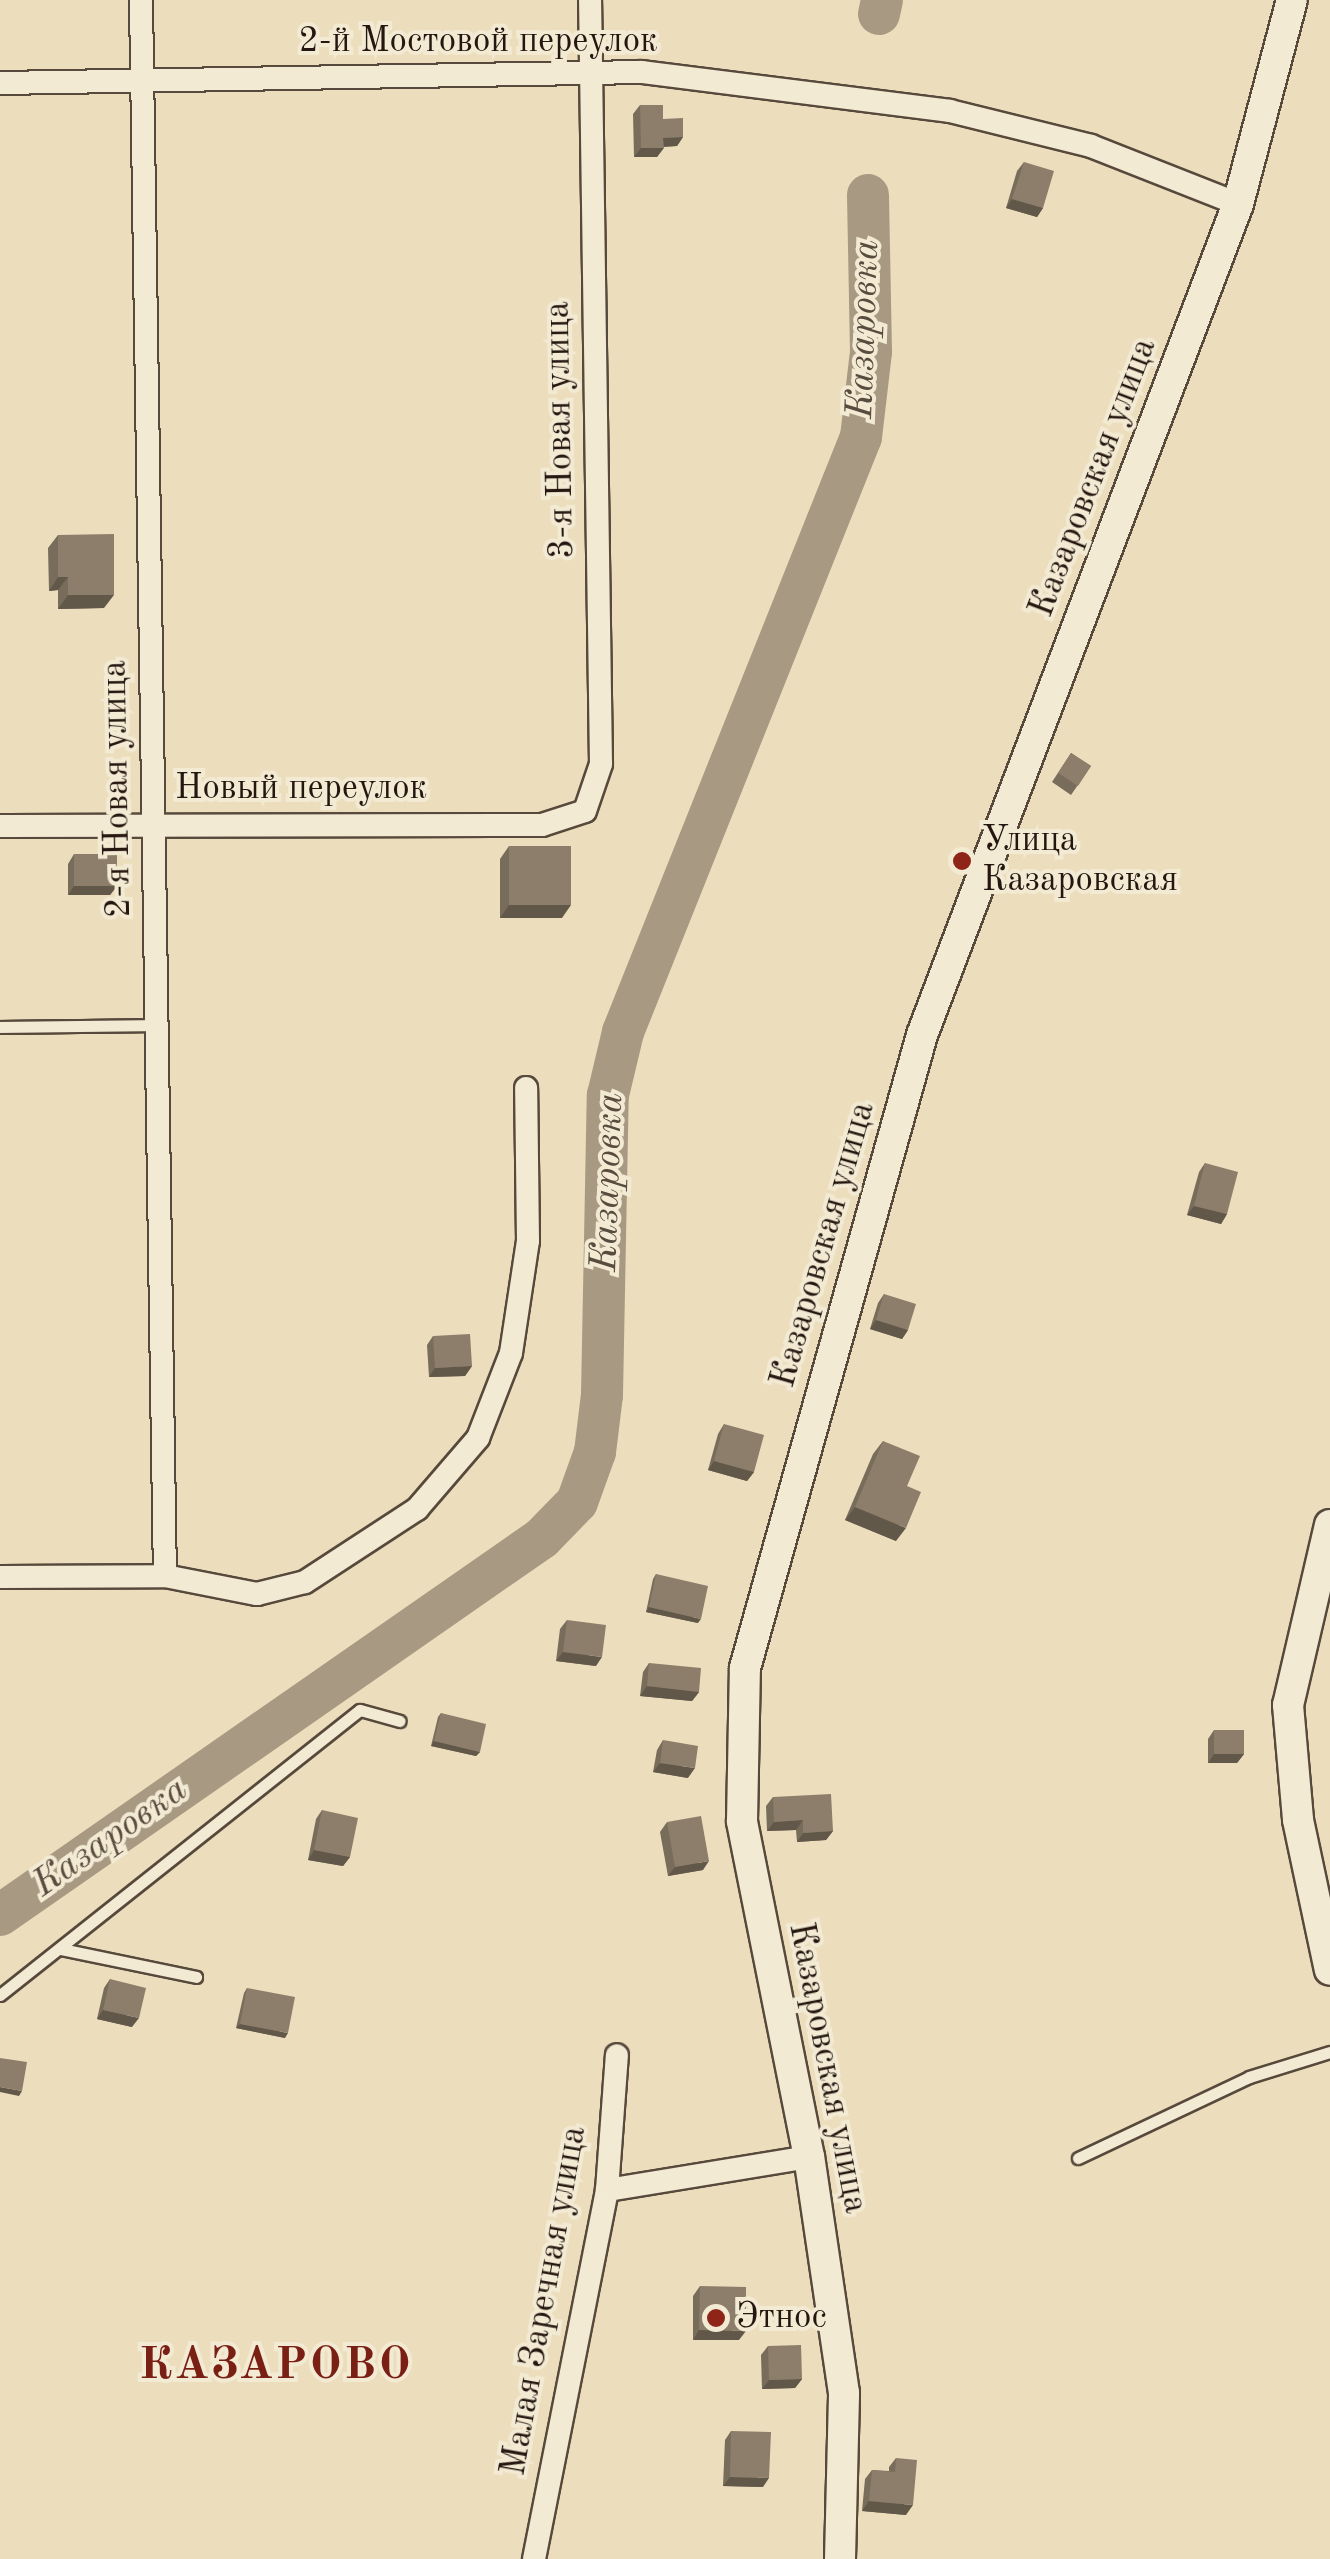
<!DOCTYPE html>
<html>
<head>
<meta charset="utf-8">
<style>
  body { margin:0 }
  #map { position:relative; width:1330px; height:2559px; overflow:hidden; background:#ecdebd; font-family:"Old Standard TT",serif }
  div>[style] { position:absolute }
  .river>* { height:42px; margin:-21px; padding:0 21px; transform-origin:21px; border-radius:21px; background:#a89a82 }
  .roads { filter:drop-shadow(2px 0 #57493b) drop-shadow(-2px 0 #57493b) drop-shadow(0 2px #57493b) drop-shadow(0 -2px #57493b) }
  .lane>* { height:11px; margin:-5.5px; padding:0 5.5px; transform-origin:5.5px; border-radius:5.5px; background:#f3ead4 }
  .street>* { height:22px; margin:-11px; padding:0 11px; transform-origin:11px; border-radius:11px; background:#f3ead4 }
  .secondary>* { height:30px; margin:-15px; padding:0 15px; transform-origin:15px; border-radius:15px; background:#f3ead4 }
  .wall>* { inset:0; background:#786c5b }
  .shaded-wall>* { inset:0; background:#62584a }
  .building>* { inset:0; background:#8c7e6a }
  .dots>* { width:28px; height:28px; translate:-50% -50%; box-sizing:border-box; border:5px solid #f3ead4; border-radius:50% }
  span { translate:-50% -50%; white-space:nowrap; text-align:center; line-height:1.15; -webkit-text-stroke:8px #f3ead4; paint-order:stroke }
  .street-label { font-size:35px; color:#251710 }
  .poi-label { font-size:35px; color:#251710 }
  .left { translate:0 -50%; text-align:left }
  .water-label { font-size:38px; color:#594b3e; font-style:italic }
  .district-label { font-size:45px; color:#7a1f14; font-weight:700; letter-spacing:2.5px }
</style>
</head>
<body>
<div id="map">
  <div class="river">
    <i style="left:879px;top:14px;width:14px;rotate:-78deg"></i>
    <i style="left:0;top:1915px;width:660px;rotate:-34.82deg"></i>
    <i style="left:542px;top:1538px;width:50px;rotate:-45.8deg"></i>
    <i style="left:577px;top:1502px;width:53px;rotate:-70.2deg"></i>
    <i style="left:595px;top:1452px;width:57px;rotate:-83deg"></i>
    <i style="left:602px;top:1395px;width:300px;rotate:-88.9deg"></i>
    <i style="left:608px;top:1095px;width:65px;rotate:-76.6deg"></i>
    <i style="left:623px;top:1032px;width:641px;rotate:-68.2deg"></i>
    <i style="left:861px;top:437px;width:86px;rotate:-83.3deg"></i>
    <i style="left:871px;top:352px;width:157px;rotate:-91.1deg"></i>
  </div>
  <div class="roads">
    <div class="lane">
      <i style="left:0;top:1027px;width:157px;rotate:-0.7deg"></i>
      <i style="left:61px;top:1949px;width:138px;rotate:11.7deg"></i>
      <i style="left:0;top:1995px;width:459px;rotate:-38.4deg"></i>
      <i style="left:360px;top:1710px;width:41px;rotate:15.4deg"></i>
      <i style="left:1078px;top:2158px;width:189px;rotate:-25.3deg"></i>
      <i style="left:1249px;top:2077px;width:85px;rotate:-17.2deg"></i>
    </div>
    <div class="street">
      <i style="left:141px;top:0;width:1576px;rotate:89.13deg"></i>
      <i style="left:0;top:83px;width:642px;rotate:-0.98deg"></i>
      <i style="left:642px;top:72px;width:310px;rotate:7.2deg"></i>
      <i style="left:950px;top:111px;width:145px;rotate:13.9deg"></i>
      <i style="left:1091px;top:146px;width:158px;rotate:21.5deg"></i>
      <i style="left:0;top:826px;width:542px;rotate:-0.11deg"></i>
      <i style="left:542px;top:825px;width:45px;rotate:-18deg"></i>
      <i style="left:585px;top:811px;width:50px;rotate:-71.2deg"></i>
      <i style="left:601px;top:764px;width:764px;rotate:-90.82deg"></i>
      <i style="left:0;top:1577px;width:165px;rotate:-0.3deg"></i>
      <i style="left:165px;top:1576px;width:94px;rotate:11.1deg"></i>
      <i style="left:257px;top:1594px;width:49px;rotate:-14deg"></i>
      <i style="left:305px;top:1582px;width:134px;rotate:-33.1deg"></i>
      <i style="left:417px;top:1509px;width:94px;rotate:-49.3deg"></i>
      <i style="left:478px;top:1438px;width:91px;rotate:-68.8deg"></i>
      <i style="left:511px;top:1353px;width:113px;rotate:-81.4deg"></i>
      <i style="left:528px;top:1241px;width:153px;rotate:-90.7deg"></i>
      <i style="left:607px;top:2190px;width:205px;rotate:-9.3deg"></i>
      <i style="left:534px;top:2559px;width:376px;rotate:-78.8deg"></i>
      <i style="left:607px;top:2190px;width:135px;rotate:-85.8deg"></i>
    </div>
    <div class="secondary">
      <i style="left:1330px;top:1525px;width:185px;rotate:103.1deg"></i>
      <i style="left:1288px;top:1705px;width:115px;rotate:85deg"></i>
      <i style="left:1298px;top:1820px;width:153px;rotate:78deg"></i>
      <i style="left:840px;top:2559px;width:166px;rotate:-88.6deg"></i>
      <i style="left:844px;top:2393px;width:239px;rotate:-98.4deg"></i>
      <i style="left:809px;top:2157px;width:343px;rotate:-101.3deg"></i>
      <i style="left:742px;top:1821px;width:153px;rotate:-88.9deg"></i>
      <i style="left:745px;top:1668px;width:657px;rotate:-74.38deg"></i>
      <i style="left:922px;top:1035px;width:889px;rotate:-69.18deg"></i>
      <i style="left:1238px;top:204px;width:211px;rotate:-75.2deg"></i>
    </div>
  </div>
  <div class="wall">
    <i style="clip-path:polygon(640px 105px,663px 119px,683px 137px,677px 146px,664px 147px,657px 157px,634px 157px,633px 114px)"></i>
    <i style="clip-path:polygon(1024px 162px,1043px 208px,1037px 217px,1006px 208px,1017px 171px)"></i>
    <i style="clip-path:polygon(58px 535px,104px 608px,58px 609px,58px 590px,49px 591px,48px 548px)"></i>
    <i style="clip-path:polygon(1071px 753px,1091px 766px,1071px 795px,1052px 782px)"></i>
    <i style="clip-path:polygon(509px 846px,562px 918px,500px 918px,500px 859px)"></i>
    <i style="clip-path:polygon(74px 854px,117px 886px,110px 895px,68px 895px,68px 864px)"></i>
    <i style="clip-path:polygon(1205px 1163px,1227px 1214px,1221px 1224px,1187px 1215px,1199px 1172px)"></i>
    <i style="clip-path:polygon(884px 1294px,908px 1330px,902px 1339px,870px 1329px,878px 1303px)"></i>
    <i style="clip-path:polygon(433px 1336px,472px 1366px,465px 1376px,429px 1377px,427px 1345px)"></i>
    <i style="clip-path:polygon(724px 1424px,754px 1472px,747px 1481px,708px 1470px,718px 1434px)"></i>
    <i style="clip-path:polygon(883px 1441px,907px 1486px,896px 1541px,845px 1520px,873px 1454px)"></i>
    <i style="clip-path:polygon(656px 1574px,698px 1623px,646px 1612px,653px 1579px)"></i>
    <i style="clip-path:polygon(567px 1620px,596px 1666px,556px 1661px,560px 1629px)"></i>
    <i style="clip-path:polygon(649px 1663px,699px 1692px,692px 1701px,640px 1696px,643px 1672px)"></i>
    <i style="clip-path:polygon(441px 1713px,480px 1752px,476px 1756px,431px 1746px,438px 1717px)"></i>
    <i style="clip-path:polygon(1214px 1730px,1244px 1754px,1237px 1763px,1208px 1763px,1208px 1739px)"></i>
    <i style="clip-path:polygon(663px 1740px,688px 1778px,653px 1772px,657px 1750px)"></i>
    <i style="clip-path:polygon(773px 1797px,833px 1831px,826px 1840px,797px 1842px,796px 1830px,767px 1831px,766px 1806px)"></i>
    <i style="clip-path:polygon(322px 1810px,350px 1857px,343px 1866px,308px 1860px,316px 1819px)"></i>
    <i style="clip-path:polygon(667px 1822px,703px 1870px,668px 1876px,660px 1832px)"></i>
    <i style="clip-path:polygon(110px 1979px,132px 2027px,97px 2019px,104px 1988px)"></i>
    <i style="clip-path:polygon(247px 1988px,285px 2038px,236px 2028px,244px 1993px)"></i>
    <i style="clip-path:polygon(700px 2286px,739px 2340px,693px 2340px,693px 2296px)"></i>
    <i style="clip-path:polygon(768px 2346px,802px 2379px,795px 2388px,762px 2389px,761px 2355px)"></i>
    <i style="clip-path:polygon(731px 2431px,763px 2487px,723px 2486px,725px 2440px)"></i>
    <i style="clip-path:polygon(896px 2458px,906px 2515px,862px 2511px,865px 2479px,872px 2470px,889px 2471px,889px 2467px)"></i>
  </div>
  <div class="shaded-wall">
    <i style="clip-path:polygon(683px 137px,677px 146px,657px 147px,663px 138px)"></i>
    <i style="clip-path:polygon(641px 148px,664px 148px,657px 157px,634px 157px)"></i>
    <i style="clip-path:polygon(1012px 199px,1043px 208px,1037px 217px,1006px 208px)"></i>
    <i style="clip-path:polygon(58px 577px,68px 577px,58px 590px,49px 591px)"></i>
    <i style="clip-path:polygon(68px 595px,114px 595px,104px 608px,58px 609px)"></i>
    <i style="clip-path:polygon(74px 886px,117px 886px,110px 895px,68px 895px)"></i>
    <i style="clip-path:polygon(509px 905px,571px 905px,562px 918px,500px 918px)"></i>
    <i style="clip-path:polygon(1194px 1206px,1227px 1214px,1221px 1224px,1187px 1215px)"></i>
    <i style="clip-path:polygon(876px 1320px,908px 1330px,902px 1339px,870px 1329px)"></i>
    <i style="clip-path:polygon(472px 1366px,465px 1376px,429px 1377px,435px 1368px)"></i>
    <i style="clip-path:polygon(714px 1461px,754px 1472px,747px 1481px,708px 1470px)"></i>
    <i style="clip-path:polygon(855px 1507px,906px 1528px,896px 1541px,845px 1520px)"></i>
    <i style="clip-path:polygon(649px 1607px,701px 1619px,698px 1623px,646px 1612px)"></i>
    <i style="clip-path:polygon(563px 1652px,602px 1657px,596px 1666px,556px 1661px)"></i>
    <i style="clip-path:polygon(647px 1686px,699px 1692px,692px 1701px,640px 1696px)"></i>
    <i style="clip-path:polygon(434px 1741px,480px 1752px,476px 1756px,431px 1746px)"></i>
    <i style="clip-path:polygon(1214px 1754px,1244px 1754px,1237px 1763px,1208px 1763px)"></i>
    <i style="clip-path:polygon(660px 1763px,695px 1768px,688px 1778px,653px 1772px)"></i>
    <i style="clip-path:polygon(803px 1820px,796px 1830px,767px 1831px,774px 1822px)"></i>
    <i style="clip-path:polygon(833px 1831px,826px 1840px,797px 1842px,803px 1833px)"></i>
    <i style="clip-path:polygon(314px 1850px,350px 1857px,343px 1866px,308px 1860px)"></i>
    <i style="clip-path:polygon(709px 1861px,703px 1870px,668px 1876px,675px 1867px)"></i>
    <i style="clip-path:polygon(103px 2010px,139px 2018px,132px 2027px,97px 2019px)"></i>
    <i style="clip-path:polygon(240px 2024px,288px 2033px,285px 2038px,236px 2028px)"></i>
    <i style="clip-path:polygon(0 2087px,22px 2091px,19px 2096px,0 2092px)"></i>
    <i style="clip-path:polygon(699px 2330px,746px 2331px,739px 2340px,693px 2340px)"></i>
    <i style="clip-path:polygon(802px 2379px,795px 2388px,762px 2389px,769px 2380px)"></i>
    <i style="clip-path:polygon(730px 2477px,769px 2478px,763px 2487px,723px 2486px)"></i>
    <i style="clip-path:polygon(869px 2501px,913px 2505px,906px 2515px,862px 2511px)"></i>
  </div>
  <div class="building">
    <i style="clip-path:polygon(640px 105px,663px 105px,663px 119px,683px 118px,683px 137px,663px 138px,664px 148px,641px 148px)"></i>
    <i style="clip-path:polygon(1024px 162px,1054px 171px,1043px 208px,1012px 199px)"></i>
    <i style="clip-path:polygon(114px 534px,114px 595px,68px 595px,68px 577px,58px 577px,58px 535px)"></i>
    <i style="clip-path:polygon(1071px 753px,1091px 766px,1078px 786px,1058px 773px)"></i>
    <i style="clip-path:polygon(509px 846px,571px 846px,571px 905px,509px 905px)"></i>
    <i style="clip-path:polygon(74px 854px,117px 854px,117px 886px,74px 886px)"></i>
    <i style="clip-path:polygon(1205px 1163px,1238px 1172px,1227px 1214px,1194px 1206px)"></i>
    <i style="clip-path:polygon(884px 1294px,916px 1304px,908px 1330px,876px 1320px)"></i>
    <i style="clip-path:polygon(470px 1334px,472px 1366px,435px 1368px,433px 1336px)"></i>
    <i style="clip-path:polygon(724px 1424px,764px 1435px,754px 1472px,714px 1461px)"></i>
    <i style="clip-path:polygon(883px 1441px,920px 1456px,907px 1486px,921px 1492px,906px 1528px,855px 1507px)"></i>
    <i style="clip-path:polygon(656px 1574px,708px 1586px,701px 1619px,649px 1607px)"></i>
    <i style="clip-path:polygon(567px 1620px,606px 1625px,602px 1657px,563px 1652px)"></i>
    <i style="clip-path:polygon(649px 1663px,701px 1668px,699px 1692px,647px 1686px)"></i>
    <i style="clip-path:polygon(441px 1713px,486px 1724px,480px 1752px,434px 1741px)"></i>
    <i style="clip-path:polygon(1214px 1730px,1244px 1730px,1244px 1754px,1214px 1754px)"></i>
    <i style="clip-path:polygon(663px 1740px,698px 1746px,695px 1768px,660px 1763px)"></i>
    <i style="clip-path:polygon(831px 1794px,833px 1831px,803px 1833px,803px 1820px,774px 1822px,773px 1797px)"></i>
    <i style="clip-path:polygon(322px 1810px,358px 1818px,350px 1857px,314px 1850px)"></i>
    <i style="clip-path:polygon(701px 1816px,709px 1861px,675px 1867px,667px 1822px)"></i>
    <i style="clip-path:polygon(110px 1979px,146px 1988px,139px 2018px,103px 2010px)"></i>
    <i style="clip-path:polygon(247px 1988px,295px 1997px,288px 2033px,240px 2024px)"></i>
    <i style="clip-path:polygon(0 2058px,27px 2062px,22px 2091px,0 2087px)"></i>
    <i style="clip-path:polygon(700px 2286px,746px 2287px,746px 2331px,699px 2330px)"></i>
    <i style="clip-path:polygon(801px 2345px,802px 2379px,769px 2380px,768px 2346px)"></i>
    <i style="clip-path:polygon(731px 2431px,771px 2432px,769px 2478px,730px 2477px)"></i>
    <i style="clip-path:polygon(896px 2458px,917px 2460px,913px 2505px,869px 2501px,872px 2470px,895px 2472px)"></i>
  </div>
  <div class="dots">
    <i style="left:962px;top:861px;background:#8f2418"></i>
    <i style="left:716px;top:2318px;background:#8f2418"></i>
  </div>
  <div class="street-label">
    <span style="left:478px;top:42px">2-й Мостовой переулок</span>
    <span style="left:561px;top:430px;rotate:-91deg">3-я Новая улица</span>
    <span style="left:1094px;top:478px;rotate:-69deg">Казаровская улица</span>
    <span style="left:118px;top:789px;rotate:-91deg">2-я Новая улица</span>
    <span style="left:301px;top:789px">Новый переулок</span>
    <span style="left:824px;top:1245px;rotate:-74deg">Казаровская улица</span>
    <span style="left:827px;top:2068px;rotate:79deg">Казаровская улица</span>
    <span style="left:545px;top:2301px;rotate:-80deg">Малая Заречная улица</span>
  </div>
  <div class="poi-label">
    <span class="left" style="left:982px;top:861px">Улица<br>Казаровская</span>
    <span class="left" style="left:736px;top:2318px">Этнос</span>
  </div>
  <div class="water-label">
    <span style="left:865px;top:329px;rotate:-88deg">Казаровка</span>
    <span style="left:609px;top:1182px;rotate:-88deg">Казаровка</span>
    <span style="left:111px;top:1838px;rotate:-35deg">Казаровка</span>
  </div>
  <div class="district-label">
    <span style="left:276px;top:2367px">КАЗАРОВО</span>
  </div>
</div>
</body>
</html>
